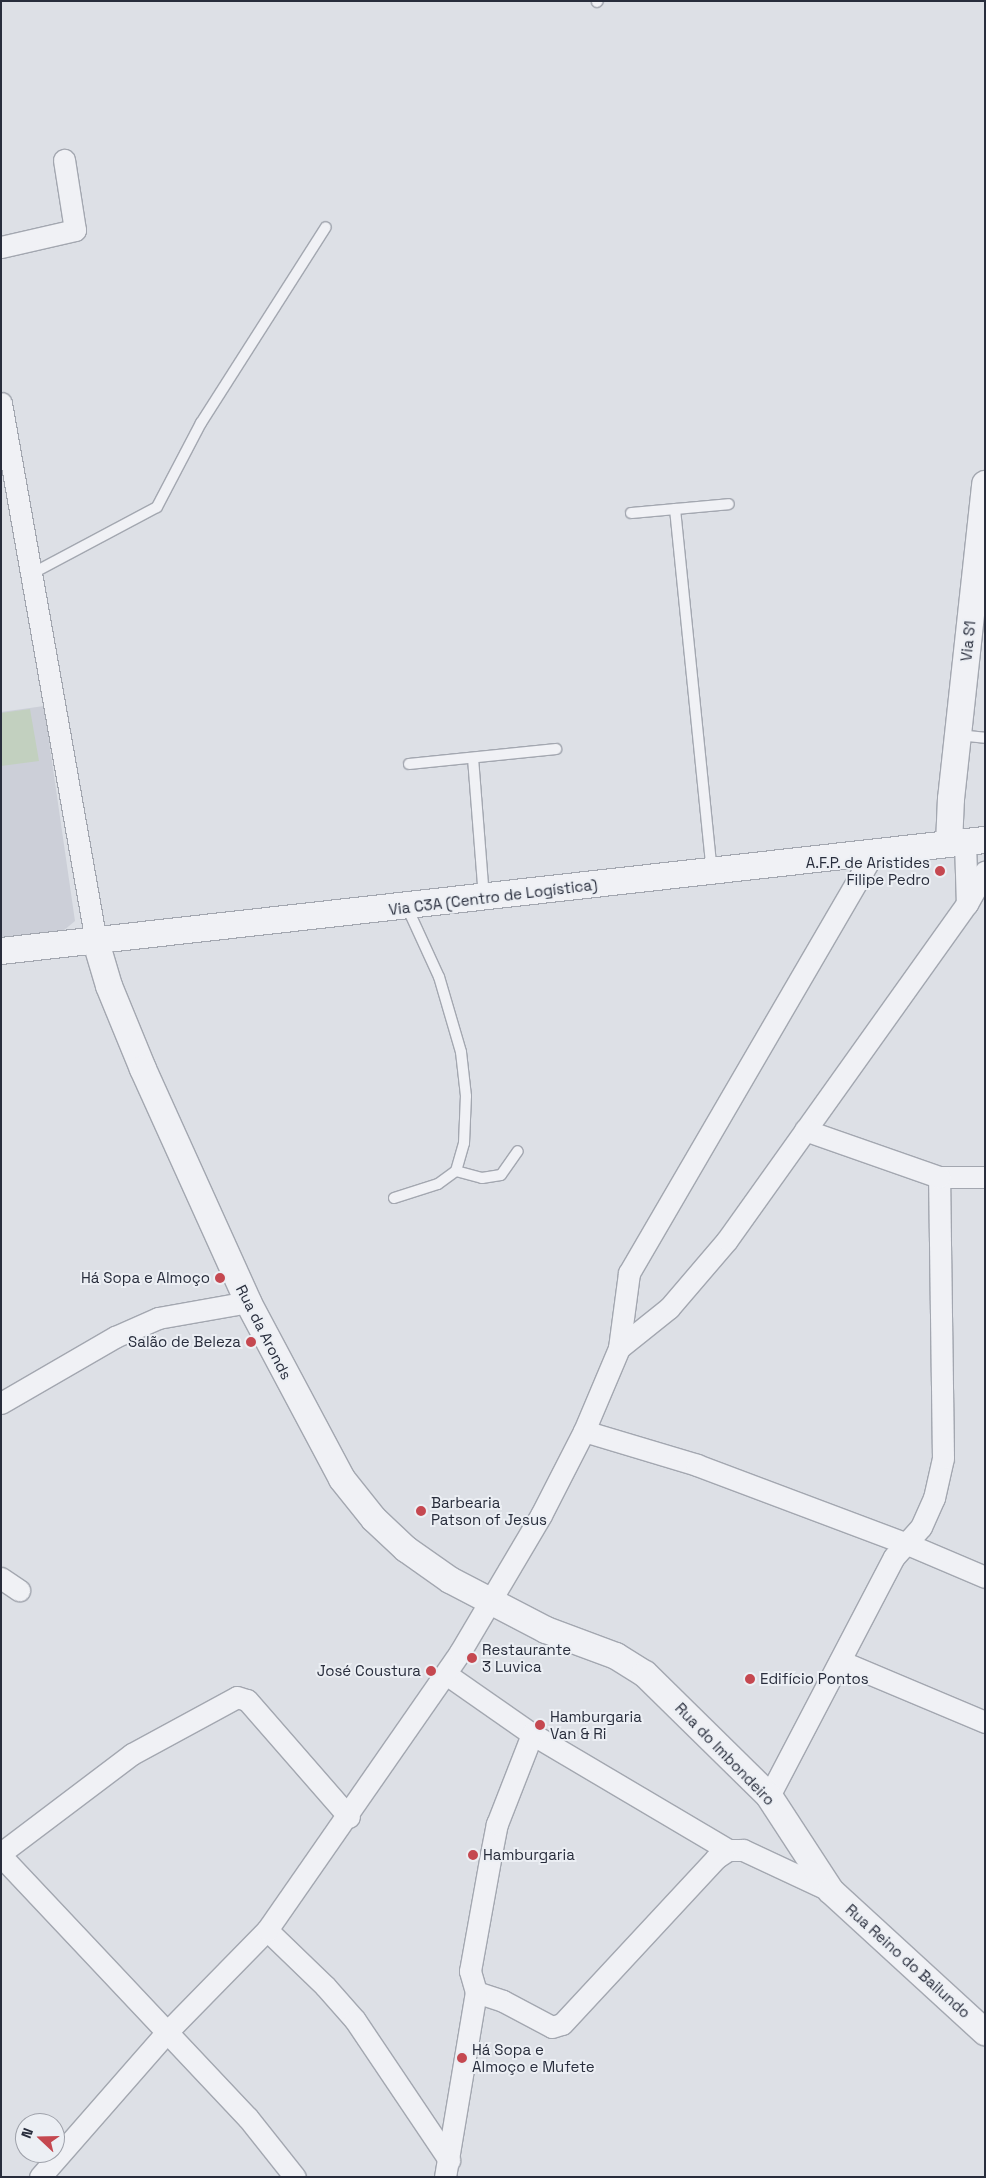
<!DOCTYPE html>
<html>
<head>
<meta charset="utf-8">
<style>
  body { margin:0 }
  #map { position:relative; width:986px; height:2178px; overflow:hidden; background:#dde0e6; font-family:"Space Grotesk",sans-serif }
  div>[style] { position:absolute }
  .built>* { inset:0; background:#cccfd8 }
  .green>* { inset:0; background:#c2d0bf }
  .roads { filter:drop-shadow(1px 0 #a3a7b0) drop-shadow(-1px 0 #a3a7b0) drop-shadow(0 1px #a3a7b0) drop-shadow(0 -1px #a3a7b0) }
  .service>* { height:10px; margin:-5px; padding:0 5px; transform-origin:5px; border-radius:5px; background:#f0f1f5 }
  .minor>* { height:21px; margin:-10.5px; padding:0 10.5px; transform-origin:10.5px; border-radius:10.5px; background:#f0f1f5 }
  .tertiary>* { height:26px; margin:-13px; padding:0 13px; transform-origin:13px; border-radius:13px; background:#f0f1f5 }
  .dots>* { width:14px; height:14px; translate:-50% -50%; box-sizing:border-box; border:2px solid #eceff4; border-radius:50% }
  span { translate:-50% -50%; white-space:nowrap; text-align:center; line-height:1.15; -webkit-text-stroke:4px #eceff4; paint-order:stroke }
  .street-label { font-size:15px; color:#282d3c }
  .poi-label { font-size:15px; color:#282d3c }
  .right { translate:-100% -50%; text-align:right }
  .left { translate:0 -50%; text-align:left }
  .frame { position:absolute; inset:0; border:2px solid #282d3c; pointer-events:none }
  .north { position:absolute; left:15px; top:2113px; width:50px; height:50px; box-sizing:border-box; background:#eceff4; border:1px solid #9ea1aa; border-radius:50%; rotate:291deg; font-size:14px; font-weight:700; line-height:20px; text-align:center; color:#282d3c }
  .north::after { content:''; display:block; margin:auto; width:18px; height:22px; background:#c54850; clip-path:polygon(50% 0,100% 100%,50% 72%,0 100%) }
</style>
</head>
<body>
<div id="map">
  <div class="built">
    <i style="clip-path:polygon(44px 706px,75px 921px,63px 931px,1px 938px,1px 712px)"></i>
  </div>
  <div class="green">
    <i style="clip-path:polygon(30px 709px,39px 761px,1px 766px,1px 713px)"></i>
  </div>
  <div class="roads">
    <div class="service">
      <i style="left:597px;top:2px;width:1px;rotate:-45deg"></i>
      <i style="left:675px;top:509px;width:364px;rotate:84.2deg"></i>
      <i style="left:631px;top:513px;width:98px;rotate:-5.2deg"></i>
      <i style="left:33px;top:573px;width:140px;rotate:-28deg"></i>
      <i style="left:157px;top:507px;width:95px;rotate:-62.4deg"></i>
      <i style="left:201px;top:423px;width:232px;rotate:-57.5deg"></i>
      <i style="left:958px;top:735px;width:27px;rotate:6deg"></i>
      <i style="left:473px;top:758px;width:139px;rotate:85.5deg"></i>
      <i style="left:409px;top:764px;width:148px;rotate:-5.8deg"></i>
      <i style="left:456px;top:1171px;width:27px;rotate:15deg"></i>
      <i style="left:482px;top:1178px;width:19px;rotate:-9deg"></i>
      <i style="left:501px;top:1175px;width:29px;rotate:-55deg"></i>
      <i style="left:394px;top:1198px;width:46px;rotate:-17.7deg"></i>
      <i style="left:438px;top:1184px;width:22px;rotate:-36deg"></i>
      <i style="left:456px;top:1171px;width:29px;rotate:-74deg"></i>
      <i style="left:464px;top:1143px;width:47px;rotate:-87.6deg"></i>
      <i style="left:466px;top:1096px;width:44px;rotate:-96.5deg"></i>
      <i style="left:461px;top:1052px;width:78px;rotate:-106.3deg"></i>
      <i style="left:439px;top:977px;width:77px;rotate:-114.6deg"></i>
    </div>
    <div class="minor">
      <i style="left:1px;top:247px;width:76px;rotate:-12.9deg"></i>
      <i style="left:75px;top:230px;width:71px;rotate:-98.9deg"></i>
      <i style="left:1px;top:403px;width:547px;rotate:80deg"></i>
      <i style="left:965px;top:842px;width:62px;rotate:88.2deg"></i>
      <i style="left:939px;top:1177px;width:46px"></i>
      <i style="left:619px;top:1348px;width:64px;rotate:-38.7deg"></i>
      <i style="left:669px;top:1308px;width:89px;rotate:-49.5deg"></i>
      <i style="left:727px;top:1240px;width:413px;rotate:-54.5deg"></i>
      <i style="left:967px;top:904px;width:37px;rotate:-61deg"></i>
      <i style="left:1px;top:1403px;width:132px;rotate:-30.1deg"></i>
      <i style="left:115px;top:1337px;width:47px;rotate:-23.8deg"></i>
      <i style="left:158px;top:1318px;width:91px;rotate:-10.1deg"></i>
      <i style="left:584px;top:1431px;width:118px;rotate:16.7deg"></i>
      <i style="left:697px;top:1465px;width:222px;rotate:20.6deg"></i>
      <i style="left:905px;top:1543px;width:87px;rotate:23deg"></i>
      <i style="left:1px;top:1578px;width:22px;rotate:34deg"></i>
      <i style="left:840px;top:1661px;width:157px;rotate:22.8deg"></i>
      <i style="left:446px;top:1674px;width:105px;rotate:34.9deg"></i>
      <i style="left:532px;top:1734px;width:228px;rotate:30.6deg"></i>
      <i style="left:769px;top:1796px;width:270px;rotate:-62.4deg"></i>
      <i style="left:894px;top:1557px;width:40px;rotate:-48deg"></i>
      <i style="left:921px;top:1527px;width:32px;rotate:-66deg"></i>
      <i style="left:934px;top:1498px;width:41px;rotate:-77.3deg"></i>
      <i style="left:943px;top:1458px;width:281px;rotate:-90.8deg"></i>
      <i style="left:939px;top:1177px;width:142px;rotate:-160.7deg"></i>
      <i style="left:1px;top:1853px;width:164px;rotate:-37.1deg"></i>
      <i style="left:132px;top:1754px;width:119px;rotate:-28.5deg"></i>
      <i style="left:237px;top:1697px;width:10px;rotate:17deg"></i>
      <i style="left:247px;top:1700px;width:155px;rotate:48.9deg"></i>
      <i style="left:1px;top:1856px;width:360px;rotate:46.7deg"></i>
      <i style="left:248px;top:2118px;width:75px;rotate:51.5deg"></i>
      <i style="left:267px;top:1930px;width:81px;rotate:44deg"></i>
      <i style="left:325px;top:1986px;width:45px;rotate:48.6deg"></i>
      <i style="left:355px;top:2020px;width:169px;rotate:56.1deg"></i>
      <i style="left:476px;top:1992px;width:28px;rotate:18deg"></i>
      <i style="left:503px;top:2001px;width:55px;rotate:28deg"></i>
      <i style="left:552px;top:2027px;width:10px;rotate:-17deg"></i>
      <i style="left:562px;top:2024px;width:226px;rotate:-47.1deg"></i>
      <i style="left:716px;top:1858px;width:14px;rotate:-34deg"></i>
      <i style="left:728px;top:1850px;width:15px"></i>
      <i style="left:743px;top:1850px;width:97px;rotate:25deg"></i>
      <i style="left:40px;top:2177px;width:194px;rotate:-48.8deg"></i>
      <i style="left:168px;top:2031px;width:141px;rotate:-45.6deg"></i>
      <i style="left:267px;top:1930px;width:338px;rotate:-55.2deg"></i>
      <i style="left:460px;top:1652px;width:159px;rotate:-59.4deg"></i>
      <i style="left:541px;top:1515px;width:94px;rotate:-62.9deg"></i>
      <i style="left:584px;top:1431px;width:90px;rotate:-67.1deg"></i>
      <i style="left:619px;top:1348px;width:76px;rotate:-82.4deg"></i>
      <i style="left:629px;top:1273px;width:486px;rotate:-59.8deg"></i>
      <i style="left:445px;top:2177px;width:188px;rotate:-80.5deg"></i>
      <i style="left:476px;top:1992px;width:22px;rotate:-106deg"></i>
      <i style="left:470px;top:1971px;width:119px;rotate:-79.8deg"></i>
      <i style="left:491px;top:1854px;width:31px;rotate:-79deg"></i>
      <i style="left:497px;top:1824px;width:97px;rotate:-68.7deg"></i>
    </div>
    <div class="tertiary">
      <i style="left:949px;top:844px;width:45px;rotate:-87.5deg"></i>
      <i style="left:951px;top:799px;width:317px;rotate:-83.8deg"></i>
      <i style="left:96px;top:942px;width:46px;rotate:73.5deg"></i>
      <i style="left:109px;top:986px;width:90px;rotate:67.7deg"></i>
      <i style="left:143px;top:1069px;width:256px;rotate:65.7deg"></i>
      <i style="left:248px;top:1302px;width:200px;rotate:62deg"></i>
      <i style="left:342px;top:1479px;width:51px;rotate:51.3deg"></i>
      <i style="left:374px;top:1519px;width:44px;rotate:43.2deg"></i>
      <i style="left:406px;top:1549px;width:54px;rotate:35.2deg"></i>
      <i style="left:450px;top:1580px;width:108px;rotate:27.5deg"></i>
      <i style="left:546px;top:1630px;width:75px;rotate:20.4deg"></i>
      <i style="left:616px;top:1656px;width:34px;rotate:32deg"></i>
      <i style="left:645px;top:1674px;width:174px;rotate:44.5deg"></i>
      <i style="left:769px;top:1796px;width:113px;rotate:56.9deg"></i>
      <i style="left:831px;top:1891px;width:209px;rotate:42.5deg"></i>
      <i style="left:1px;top:951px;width:990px;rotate:-6.44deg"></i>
    </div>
  </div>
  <div class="dots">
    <i style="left:940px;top:871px;background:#c54850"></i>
    <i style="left:220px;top:1278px;background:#c54850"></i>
    <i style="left:251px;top:1342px;background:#c54850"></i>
    <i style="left:421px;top:1511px;background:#c54850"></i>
    <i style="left:472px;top:1658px;background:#c54850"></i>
    <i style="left:431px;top:1671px;background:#c54850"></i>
    <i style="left:750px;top:1679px;background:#c54850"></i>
    <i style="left:540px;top:1725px;background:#c54850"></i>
    <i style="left:473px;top:1855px;background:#c54850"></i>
    <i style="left:462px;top:2058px;background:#c54850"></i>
  </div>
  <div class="street-label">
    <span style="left:968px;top:641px;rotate:-84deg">Via S1</span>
    <span style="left:493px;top:897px;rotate:-7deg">Via C3A (Centro de Logística)</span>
    <span style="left:264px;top:1332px;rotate:63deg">Rua da Aronds</span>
    <span style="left:725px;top:1754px;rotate:46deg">Rua do Imbondeiro</span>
    <span style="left:908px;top:1961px;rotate:42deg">Rua Reino do Bailundo</span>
  </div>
  <div class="poi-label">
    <span class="right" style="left:930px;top:871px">A.F.P. de Aristides<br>Filipe Pedro</span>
    <span class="right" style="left:210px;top:1278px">Há Sopa e Almoço</span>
    <span class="right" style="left:241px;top:1342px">Salão de Beleza</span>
    <span class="left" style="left:431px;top:1511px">Barbearia<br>Patson of Jesus</span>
    <span class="left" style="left:482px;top:1658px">Restaurante<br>3 Luvica</span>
    <span class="right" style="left:421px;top:1671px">José Coustura</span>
    <span class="left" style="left:760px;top:1679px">Edifício Pontos</span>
    <span class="left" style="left:550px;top:1725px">Hamburgaria<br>Van &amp; Ri</span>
    <span class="left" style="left:483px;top:1855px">Hamburgaria</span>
    <span class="left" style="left:472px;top:2058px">Há Sopa e<br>Almoço e Mufete</span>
  </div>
  <div class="frame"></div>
  <div class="north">N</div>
</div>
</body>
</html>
